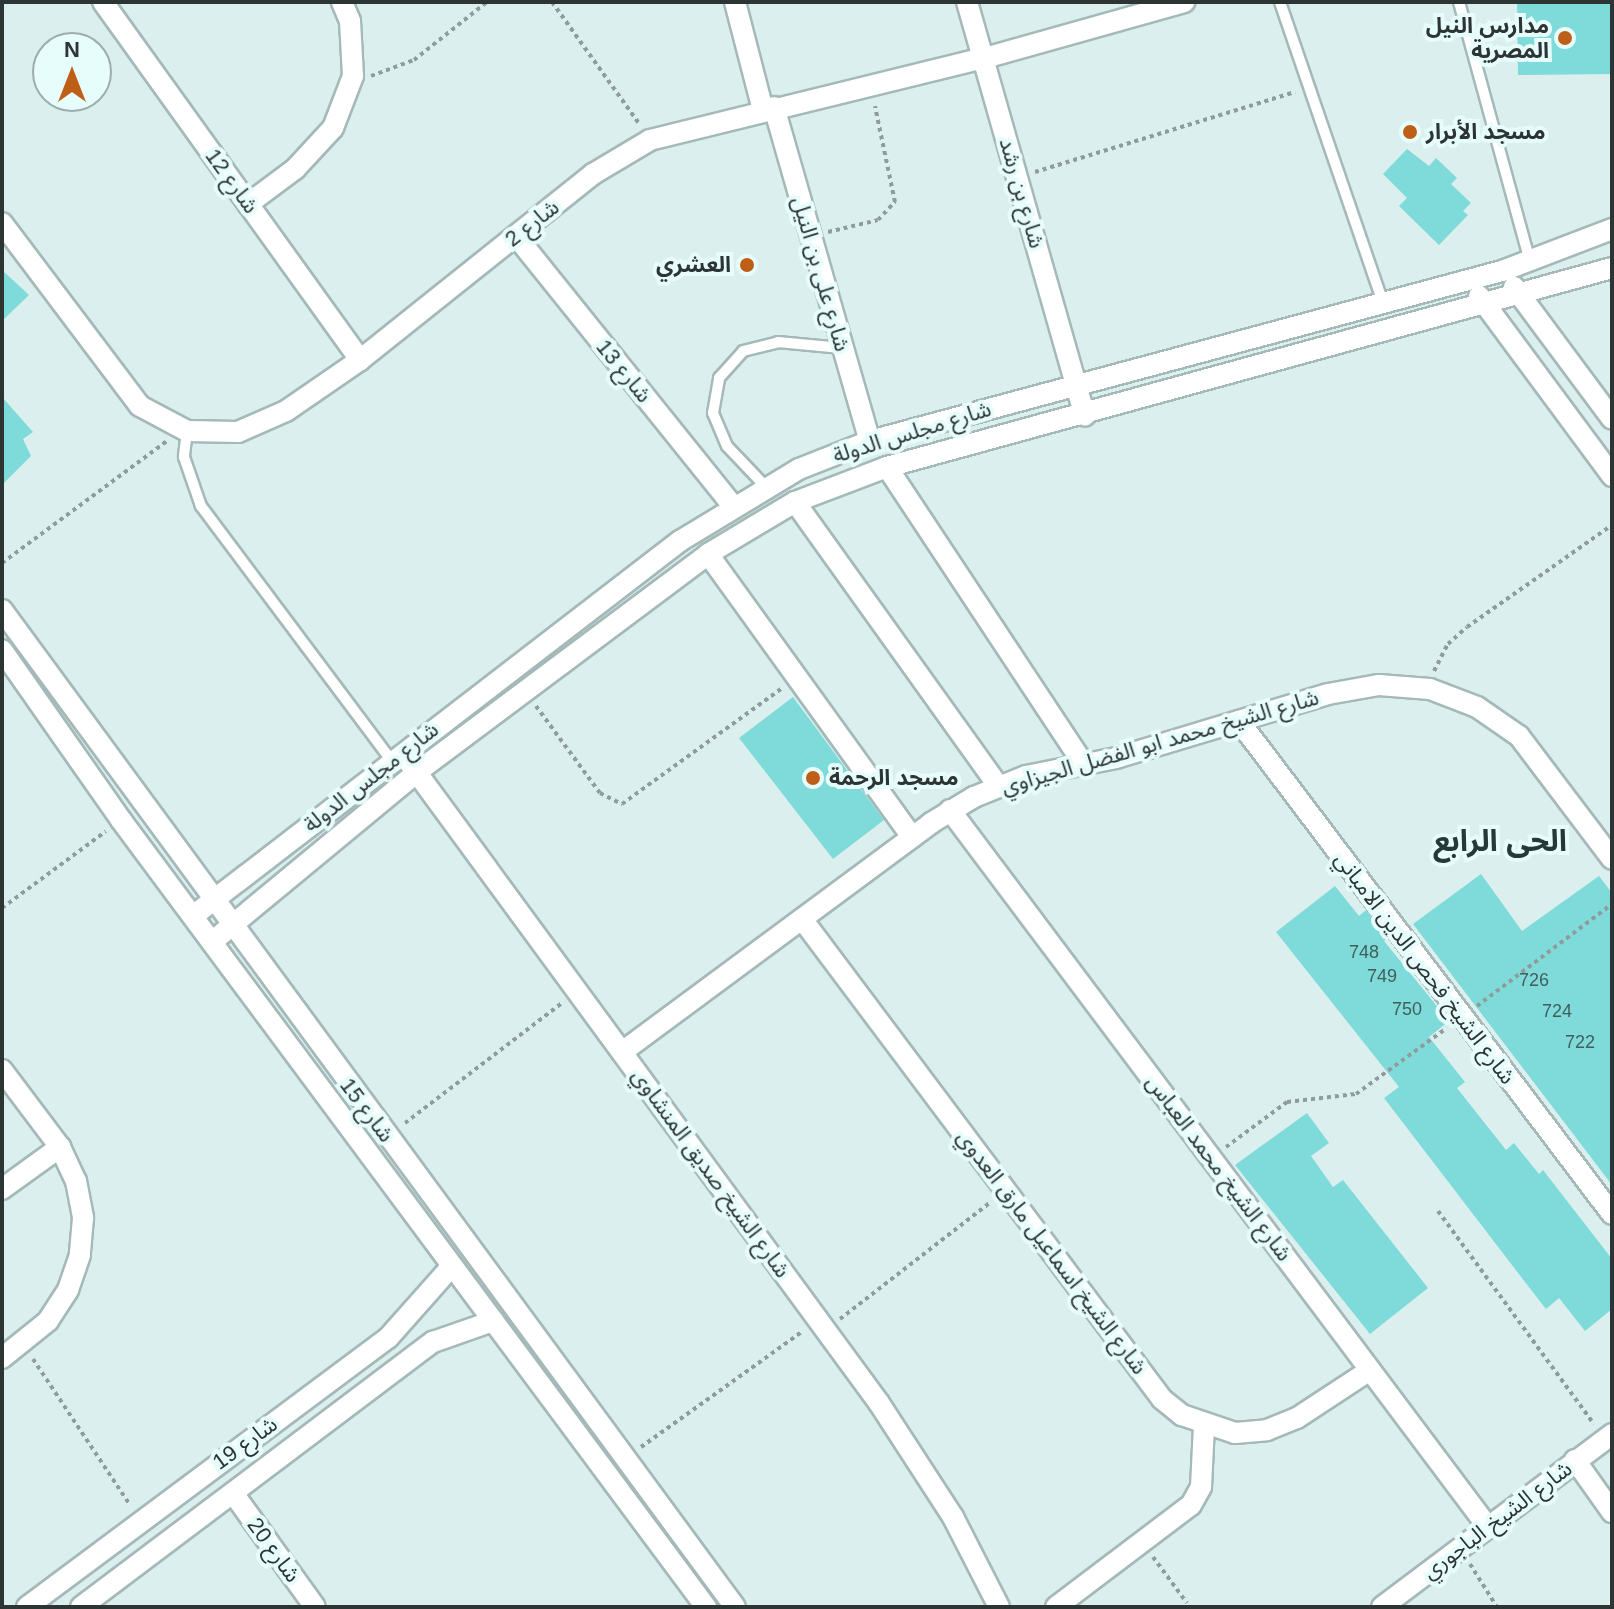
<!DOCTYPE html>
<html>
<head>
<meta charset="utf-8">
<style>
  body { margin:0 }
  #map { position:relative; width:1614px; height:1609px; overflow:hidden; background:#daefee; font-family:Helvetica,"Noto Sans Arabic",sans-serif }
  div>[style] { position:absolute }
  .building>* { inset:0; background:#7fdbd9 }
  .path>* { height:4px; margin-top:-2px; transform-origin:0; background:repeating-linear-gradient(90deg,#8e9d9c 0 4px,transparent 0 8px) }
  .roads { filter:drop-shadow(2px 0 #a4b9b8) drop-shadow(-2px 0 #a4b9b8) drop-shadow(0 2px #a4b9b8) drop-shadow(0 -2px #a4b9b8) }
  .service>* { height:10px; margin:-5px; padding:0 5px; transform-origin:5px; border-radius:5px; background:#fff }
  .minor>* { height:20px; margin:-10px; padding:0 10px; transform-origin:10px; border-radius:10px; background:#fff }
  .dots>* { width:22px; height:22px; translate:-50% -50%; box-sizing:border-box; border:4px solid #e7fdfc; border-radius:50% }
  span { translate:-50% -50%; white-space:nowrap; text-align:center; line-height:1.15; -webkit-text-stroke:8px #e7fdfc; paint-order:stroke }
  .number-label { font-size:18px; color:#415e5d }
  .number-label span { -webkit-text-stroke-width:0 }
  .poi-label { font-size:22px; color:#2c3434; font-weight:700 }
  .right { translate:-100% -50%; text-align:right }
  .left { translate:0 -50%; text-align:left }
  .street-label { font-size:22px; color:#2c3434 }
  .district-label { font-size:30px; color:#263837; font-weight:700 }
  .frame { position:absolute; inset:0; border:4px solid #2c3434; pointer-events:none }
  .north { position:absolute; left:32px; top:32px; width:80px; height:80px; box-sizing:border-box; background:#e7fdfc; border:2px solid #9cadac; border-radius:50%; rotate:0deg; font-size:22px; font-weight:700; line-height:32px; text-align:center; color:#2c3434 }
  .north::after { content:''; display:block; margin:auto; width:28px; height:36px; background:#be5f17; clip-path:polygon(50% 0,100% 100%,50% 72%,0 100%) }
</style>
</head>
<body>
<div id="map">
  <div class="building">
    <i style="clip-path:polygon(1517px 2px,1612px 2px,1612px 74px,1518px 75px)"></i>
    <i style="clip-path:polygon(1407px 149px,1429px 166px,1436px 158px,1457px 178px,1451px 184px,1471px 203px,1463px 211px,1468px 215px,1439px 245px,1399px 206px,1407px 198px,1383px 174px)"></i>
    <i style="clip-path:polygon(2px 270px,29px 295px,2px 321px)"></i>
    <i style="clip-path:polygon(2px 397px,33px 432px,23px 439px,31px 456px,2px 485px)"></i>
    <i style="clip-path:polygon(793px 697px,884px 820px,833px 859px,739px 738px)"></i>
    <i style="clip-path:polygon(1481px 874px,1522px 931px,1599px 876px,1612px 893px,1612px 1185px,1413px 924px)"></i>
    <i style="clip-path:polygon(1335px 886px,1359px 916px,1366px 910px,1387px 938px,1384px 941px,1449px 1021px,1429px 1037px,1465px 1082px,1457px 1088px,1506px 1150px,1514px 1143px,1539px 1174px,1543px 1170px,1612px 1259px,1612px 1309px,1585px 1331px,1559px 1298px,1546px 1309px,1525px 1282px,1384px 1098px,1399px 1087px,1276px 932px)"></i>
    <i style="clip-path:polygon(1307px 1113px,1329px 1143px,1311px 1156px,1333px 1187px,1343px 1180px,1428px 1288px,1370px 1334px,1235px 1165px)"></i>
  </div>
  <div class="path">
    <i style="left:552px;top:2px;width:151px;rotate:54.4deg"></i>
    <i style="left:371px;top:76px;width:46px;rotate:-20.4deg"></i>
    <i style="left:414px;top:60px;width:93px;rotate:-38.5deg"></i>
    <i style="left:1035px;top:172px;width:272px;rotate:-17.1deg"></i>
    <i style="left:828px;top:232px;width:51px;rotate:-13.5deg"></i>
    <i style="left:878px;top:220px;width:25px;rotate:-47deg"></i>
    <i style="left:895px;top:202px;width:98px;rotate:-101.8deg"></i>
    <i style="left:2px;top:563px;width:205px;rotate:-36.5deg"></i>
    <i style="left:1434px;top:671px;width:30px;rotate:-63deg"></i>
    <i style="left:1448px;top:644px;width:25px;rotate:-42deg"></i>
    <i style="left:1467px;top:627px;width:177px;rotate:-35.1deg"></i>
    <i style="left:536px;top:706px;width:108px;rotate:53.7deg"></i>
    <i style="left:600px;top:793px;width:25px;rotate:27deg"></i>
    <i style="left:622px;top:804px;width:198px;rotate:-35.9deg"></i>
    <i style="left:2px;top:908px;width:129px;rotate:-36.5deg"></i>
    <i style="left:1477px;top:1006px;width:169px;rotate:-37.1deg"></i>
    <i style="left:405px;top:1123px;width:199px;rotate:-37.4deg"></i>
    <i style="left:1226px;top:1147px;width:76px;rotate:-36.4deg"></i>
    <i style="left:1287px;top:1102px;width:69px;rotate:-6.6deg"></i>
    <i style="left:1356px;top:1094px;width:112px;rotate:-36deg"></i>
    <i style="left:1438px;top:1211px;width:264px;rotate:53.8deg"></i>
    <i style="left:840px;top:1319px;width:191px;rotate:-37.8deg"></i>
    <i style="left:33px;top:1359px;width:175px;rotate:56.4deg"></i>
    <i style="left:641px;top:1447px;width:199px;rotate:-35.6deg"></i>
    <i style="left:1153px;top:1557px;width:57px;rotate:53.5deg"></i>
    <i style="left:1470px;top:1564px;width:51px;rotate:57.9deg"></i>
  </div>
  <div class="roads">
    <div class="service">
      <i style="left:1280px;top:2px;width:317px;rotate:71.1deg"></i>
      <i style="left:1459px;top:2px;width:270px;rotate:74.7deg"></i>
      <i style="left:187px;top:431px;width:26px;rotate:97deg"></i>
      <i style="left:184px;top:457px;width:52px;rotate:70.9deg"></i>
      <i style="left:201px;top:506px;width:317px;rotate:53.2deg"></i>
      <i style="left:765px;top:486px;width:55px;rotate:-133.5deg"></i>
      <i style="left:727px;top:446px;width:36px;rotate:-113deg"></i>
      <i style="left:713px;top:413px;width:36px;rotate:-80deg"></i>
      <i style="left:719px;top:378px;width:36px;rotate:-48deg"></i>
      <i style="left:743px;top:351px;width:36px;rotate:-14deg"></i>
      <i style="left:778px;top:342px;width:64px;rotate:5.4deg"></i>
    </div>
    <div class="minor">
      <i style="left:103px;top:2px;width:441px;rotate:54.3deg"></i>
      <i style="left:735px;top:2px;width:112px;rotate:75.5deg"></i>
      <i style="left:967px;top:2px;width:430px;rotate:74.1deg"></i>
      <i style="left:774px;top:107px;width:348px;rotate:74deg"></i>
      <i style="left:248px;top:204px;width:59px;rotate:-36.7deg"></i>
      <i style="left:295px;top:169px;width:56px;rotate:-47.2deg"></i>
      <i style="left:333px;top:128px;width:56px;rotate:-69deg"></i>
      <i style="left:353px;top:76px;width:55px;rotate:-93.1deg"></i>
      <i style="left:350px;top:21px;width:21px;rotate:-113deg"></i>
      <i style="left:2px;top:223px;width:229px;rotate:53deg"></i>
      <i style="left:140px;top:406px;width:53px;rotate:28deg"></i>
      <i style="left:187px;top:431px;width:51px;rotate:1.1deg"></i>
      <i style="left:238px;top:432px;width:52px;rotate:-23.6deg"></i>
      <i style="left:286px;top:411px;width:90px;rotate:-34.6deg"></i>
      <i style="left:360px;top:360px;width:298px;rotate:-38.6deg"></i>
      <i style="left:593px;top:174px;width:66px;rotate:-30.8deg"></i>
      <i style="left:650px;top:140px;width:345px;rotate:-13.8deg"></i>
      <i style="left:985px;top:58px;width:207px;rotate:-15.7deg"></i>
      <i style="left:516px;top:236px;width:345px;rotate:51.2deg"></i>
      <i style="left:1514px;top:287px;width:164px;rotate:53.4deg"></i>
      <i style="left:1479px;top:296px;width:224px;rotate:53.5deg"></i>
      <i style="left:887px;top:467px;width:357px;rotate:56.5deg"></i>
      <i style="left:795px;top:502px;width:349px;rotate:54.4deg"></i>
      <i style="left:708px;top:554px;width:349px;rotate:54.2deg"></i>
      <i style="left:2px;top:610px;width:1237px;rotate:53.68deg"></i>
      <i style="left:2px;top:650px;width:208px;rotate:55deg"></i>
      <i style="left:121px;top:820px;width:981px;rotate:53.38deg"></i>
      <i style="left:1239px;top:721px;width:618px;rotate:52.89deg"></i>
      <i style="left:409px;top:762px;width:795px;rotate:53.75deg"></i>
      <i style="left:879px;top:1403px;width:136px;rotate:57deg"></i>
      <i style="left:953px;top:1517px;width:101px;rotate:62.9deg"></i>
      <i style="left:950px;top:810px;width:896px;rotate:53.12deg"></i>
      <i style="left:193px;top:916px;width:615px;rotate:-37.6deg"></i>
      <i style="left:680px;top:541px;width:139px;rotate:-31.2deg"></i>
      <i style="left:799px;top:469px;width:76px;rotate:-21.5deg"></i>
      <i style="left:870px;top:441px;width:654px;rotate:-15.06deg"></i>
      <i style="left:1502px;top:271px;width:118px;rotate:-20.9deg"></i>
      <i style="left:802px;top:919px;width:600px;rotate:53.13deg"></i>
      <i style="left:1162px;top:1399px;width:26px;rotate:39deg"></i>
      <i style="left:1182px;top:1415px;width:56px;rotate:18.8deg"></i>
      <i style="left:1235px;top:1433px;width:32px;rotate:-5deg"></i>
      <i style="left:1267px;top:1430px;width:32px;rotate:-22deg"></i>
      <i style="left:1297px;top:1418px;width:87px;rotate:-33.3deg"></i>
      <i style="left:213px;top:941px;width:265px;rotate:-39.6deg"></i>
      <i style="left:417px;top:772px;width:364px;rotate:-36.8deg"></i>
      <i style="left:708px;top:554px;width:101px;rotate:-30.9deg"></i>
      <i style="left:795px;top:502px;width:98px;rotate:-20.8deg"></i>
      <i style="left:887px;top:467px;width:752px;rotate:-15.35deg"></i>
      <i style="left:622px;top:1052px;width:385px;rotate:-36.5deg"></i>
      <i style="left:931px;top:823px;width:50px;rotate:-31.2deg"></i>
      <i style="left:974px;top:797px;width:56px;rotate:-22deg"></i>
      <i style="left:1026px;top:776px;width:92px;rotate:-11.3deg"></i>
      <i style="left:1116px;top:758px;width:221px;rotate:-16.8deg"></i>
      <i style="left:1328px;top:694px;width:52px;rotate:-10deg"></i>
      <i style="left:1379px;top:685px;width:51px;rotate:4.5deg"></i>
      <i style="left:1430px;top:689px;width:50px;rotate:21deg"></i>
      <i style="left:1477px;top:707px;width:51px;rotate:34.6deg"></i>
      <i style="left:1519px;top:736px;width:154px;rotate:52.9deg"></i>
      <i style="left:2px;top:1070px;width:96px;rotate:53deg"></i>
      <i style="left:60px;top:1147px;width:38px;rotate:65deg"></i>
      <i style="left:76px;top:1181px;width:38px;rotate:79deg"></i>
      <i style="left:83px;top:1218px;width:37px;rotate:95deg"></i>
      <i style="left:80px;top:1255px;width:37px;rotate:109deg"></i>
      <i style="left:68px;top:1290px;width:37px;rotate:123deg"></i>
      <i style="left:48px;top:1321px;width:59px;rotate:141.2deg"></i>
      <i style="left:2px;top:1189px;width:72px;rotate:-35.9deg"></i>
      <i style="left:1575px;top:1460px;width:64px;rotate:54.6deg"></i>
      <i style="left:233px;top:1493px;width:140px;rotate:54.3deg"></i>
      <i style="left:27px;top:1607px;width:450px;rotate:-36.7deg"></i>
      <i style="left:388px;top:1338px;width:95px;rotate:-48.4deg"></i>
      <i style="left:81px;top:1607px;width:441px;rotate:-37deg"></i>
      <i style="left:433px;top:1342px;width:64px;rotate:-19.3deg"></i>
      <i style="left:1056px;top:1607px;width:169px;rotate:-37.1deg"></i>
      <i style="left:1191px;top:1505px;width:21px;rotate:-61deg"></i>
      <i style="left:1201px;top:1487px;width:61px;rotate:-87.2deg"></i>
      <i style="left:1382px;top:1607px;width:288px;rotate:-36.9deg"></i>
    </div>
  </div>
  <div class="dots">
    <i style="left:1565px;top:38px;background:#be5f17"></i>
    <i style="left:1410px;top:132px;background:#be5f17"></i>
    <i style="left:747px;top:265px;background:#be5f17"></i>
    <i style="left:813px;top:778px;background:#be5f17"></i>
  </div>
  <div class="number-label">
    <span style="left:1364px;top:952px">748</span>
    <span style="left:1382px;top:976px">749</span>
    <span style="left:1534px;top:980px">726</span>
    <span style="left:1407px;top:1009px">750</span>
    <span style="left:1557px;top:1011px">724</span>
    <span style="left:1580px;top:1042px">722</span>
  </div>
  <div class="poi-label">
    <span class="right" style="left:1549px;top:38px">مدارس النيل<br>المصرية</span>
    <span class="left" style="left:1426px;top:132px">مسجد الأبرار</span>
    <span class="right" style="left:731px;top:265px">العشري</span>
    <span class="left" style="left:829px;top:778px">مسجد الرحمة</span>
  </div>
  <div class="street-label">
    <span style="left:232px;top:181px;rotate:54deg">شارع 12</span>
    <span style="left:1022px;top:193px;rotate:74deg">شارع بن رشد</span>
    <span style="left:532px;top:223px;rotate:-38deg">شارع 2</span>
    <span style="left:821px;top:274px;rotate:74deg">شارع على بن النيل</span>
    <span style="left:624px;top:371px;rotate:51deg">شارع 13</span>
    <span style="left:912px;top:432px;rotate:-17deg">شارع مجلس الدولة</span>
    <span style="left:1160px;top:742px;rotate:-16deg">شارع الشيخ محمد ابو الفضل الجيزاوي</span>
    <span style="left:371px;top:777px;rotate:-38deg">شارع مجلس الدولة</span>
    <span style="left:1425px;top:968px;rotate:53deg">شارع الشيخ فحص الدين الامباني</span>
    <span style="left:367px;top:1110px;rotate:53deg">شارع 15</span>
    <span style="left:1219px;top:1168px;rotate:53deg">شارع الشيخ محمد العباس</span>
    <span style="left:711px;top:1173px;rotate:54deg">شارع الشيخ صديق المنشاوي</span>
    <span style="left:1052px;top:1252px;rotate:53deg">شارع الشيخ اسماعيل مارق العدوي</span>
    <span style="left:245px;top:1443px;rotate:-36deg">شارع 19</span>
    <span style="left:1497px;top:1520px;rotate:-37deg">شارع الشيخ الباجوري</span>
    <span style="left:274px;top:1550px;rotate:54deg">شارع 20</span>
  </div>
  <div class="district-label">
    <span style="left:1500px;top:841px">الحى الرابع</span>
  </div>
  <div class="frame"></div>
  <div class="north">N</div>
</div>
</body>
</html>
